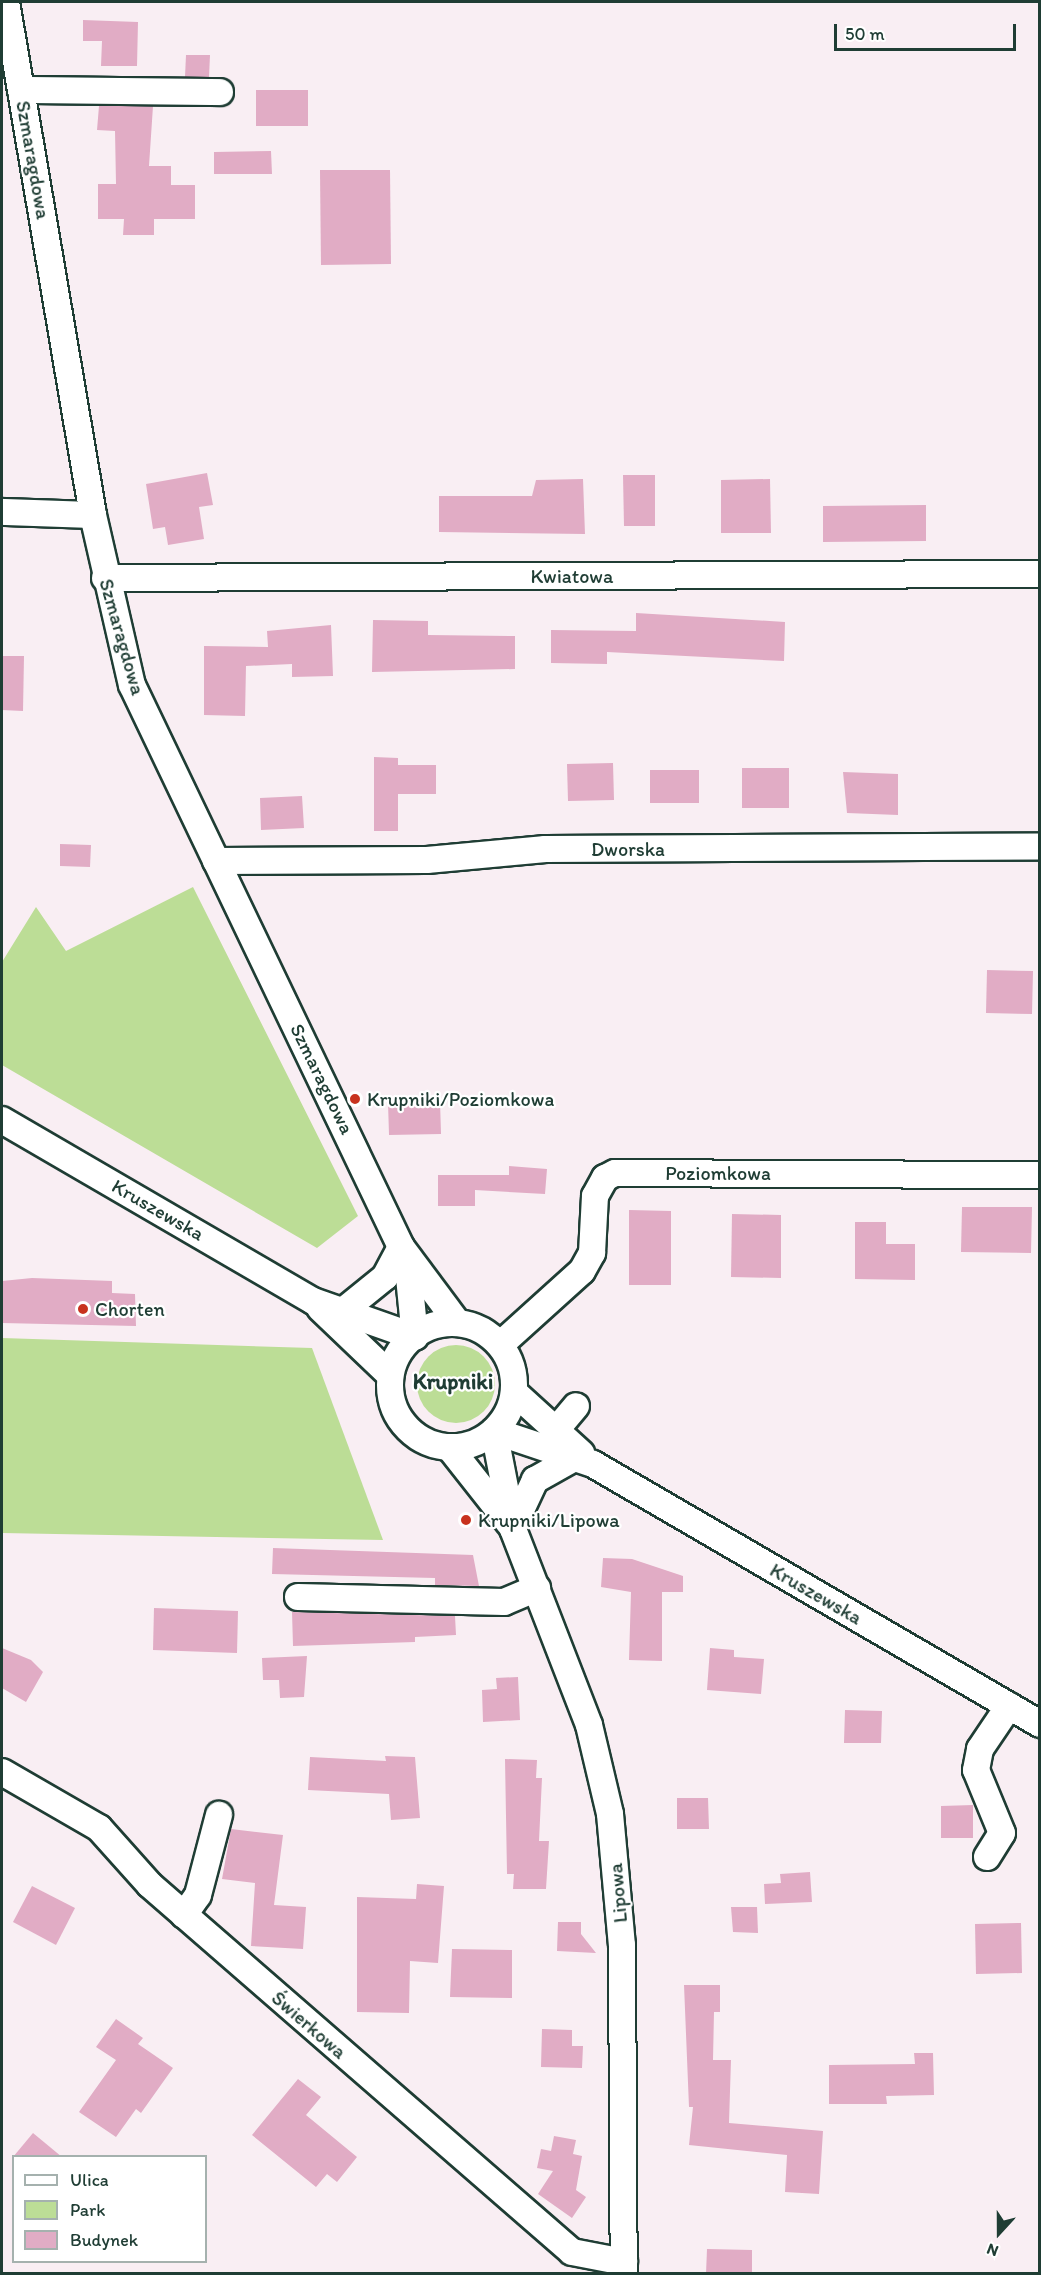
<!DOCTYPE html>
<html>
<head>
<meta charset="utf-8">
<style>
  body { margin:0 }
  #map { position:relative; width:1041px; height:2275px; overflow:hidden; background:#f9eef3; font-family:Itim,sans-serif }
  div>[style] { position:absolute }
  .green>* { inset:0; background:#bcdd96 }
  .round { border-radius:50% }
  .building>* { inset:0; background:#e1acc5 }
  .roads { filter:drop-shadow(2px 0 #1f3d34) drop-shadow(-2px 0 #1f3d34) drop-shadow(0 2px #1f3d34) drop-shadow(0 -2px #1f3d34) }
  .minor>* { height:26px; margin:-13px; padding:0 13px; transform-origin:13px; border-radius:13px; background:#fff }
  .minor>.ring { margin:-13px; padding:0; box-sizing:content-box; background:none; border:26px solid #fff; border-radius:50% }
  .dots>* { width:16px; height:16px; translate:-50% -50%; box-sizing:border-box; border:3px solid #fff; border-radius:50% }
  span { translate:-50% -50%; white-space:nowrap; text-align:center; line-height:1.15; -webkit-text-stroke:4.5px #fff; paint-order:stroke }
  .street-label { font-size:20px; color:#1f3d34 }
  .poi-label { font-size:20px; color:#1f3d34 }
  .left { translate:0 -50%; text-align:left }
  .quarter-label { font-size:22px; color:#1f3d34; font-weight:700 }
  .frame { position:absolute; inset:0; border:3px solid #1f3d34; pointer-events:none }
  .legend { position:absolute; left:12px; top:2155px; width:195px; height:108px; box-sizing:border-box; background:#fff; border:2px solid #a5b1ae; margin:0; padding:8px 10px; list-style:none; font-size:18px; color:#1f3d34 }
  .legend li { display:flex; align-items:center; gap:12px; height:30px }
  .legend b { width:30px; border:2px solid #a5b1ae }
  .north { position:absolute; left:969px; top:2203px; width:60px; height:60px; -webkit-text-stroke:4px #fff; paint-order:stroke; rotate:201deg; font-size:16px; font-weight:700; line-height:24px; text-align:center; color:#1f3d34 }
  .north::after { content:''; display:block; margin:auto; width:21px; height:27px; background:#1f3d34; clip-path:polygon(50% 0,100% 100%,50% 72%,0 100%) }
  .scale { position:absolute; left:834px; top:24px; width:182px; height:27px; box-sizing:border-box; border:3px solid #1f3d34; border-top:0; padding-left:8px; font-size:18px; line-height:21px; white-space:nowrap; color:#1f3d34; -webkit-text-stroke:4px #fff; paint-order:stroke }
</style>
</head>
<body>
<div id="map">
  <div class="green">
    <i style="clip-path:polygon(193px 887px,358px 1216px,317px 1248px,2px 1065px,2px 962px,36px 907px,66px 951px)"></i>
    <i style="clip-path:polygon(2px 1338px,312px 1348px,383px 1540px,2px 1533px)"></i>
    <i class="round" style="left:417px;top:1345px;width:78px;height:78px"></i>
  </div>
  <div class="building">
    <i style="clip-path:polygon(83px 20px,138px 22px,137px 66px,101px 66px,102px 41px,83px 41px)"></i>
    <i style="clip-path:polygon(186px 55px,210px 55px,209px 77px,185px 77px)"></i>
    <i style="clip-path:polygon(256px 90px,308px 90px,308px 126px,256px 126px)"></i>
    <i style="clip-path:polygon(99px 106px,153px 106px,149px 166px,171px 166px,171px 185px,195px 185px,195px 219px,154px 219px,154px 235px,123px 235px,124px 219px,98px 219px,98px 184px,116px 184px,115px 131px,97px 130px)"></i>
    <i style="clip-path:polygon(271px 151px,272px 174px,214px 174px,214px 152px)"></i>
    <i style="clip-path:polygon(320px 170px,390px 170px,391px 264px,321px 265px)"></i>
    <i style="clip-path:polygon(207px 473px,213px 505px,199px 507px,204px 539px,168px 545px,165px 527px,153px 529px,146px 484px)"></i>
    <i style="clip-path:polygon(623px 475px,655px 475px,655px 526px,624px 526px)"></i>
    <i style="clip-path:polygon(583px 479px,585px 534px,439px 532px,439px 496px,532px 496px,536px 480px)"></i>
    <i style="clip-path:polygon(770px 479px,771px 533px,721px 533px,721px 480px)"></i>
    <i style="clip-path:polygon(926px 505px,926px 541px,823px 542px,823px 506px)"></i>
    <i style="clip-path:polygon(636px 613px,785px 622px,784px 661px,607px 652px,607px 664px,551px 663px,551px 630px,636px 631px)"></i>
    <i style="clip-path:polygon(373px 620px,428px 621px,428px 635px,515px 636px,515px 669px,372px 672px)"></i>
    <i style="clip-path:polygon(331px 625px,333px 676px,292px 677px,292px 664px,246px 666px,245px 716px,204px 715px,204px 646px,268px 647px,267px 631px)"></i>
    <i style="clip-path:polygon(2px 656px,24px 656px,23px 711px,2px 710px)"></i>
    <i style="clip-path:polygon(374px 757px,398px 758px,398px 765px,436px 765px,436px 794px,398px 794px,398px 831px,374px 831px)"></i>
    <i style="clip-path:polygon(613px 763px,614px 800px,568px 801px,567px 764px)"></i>
    <i style="clip-path:polygon(742px 768px,789px 768px,789px 808px,742px 808px)"></i>
    <i style="clip-path:polygon(650px 770px,699px 770px,699px 803px,650px 803px)"></i>
    <i style="clip-path:polygon(843px 772px,898px 774px,898px 815px,847px 813px)"></i>
    <i style="clip-path:polygon(302px 796px,304px 828px,261px 830px,260px 798px)"></i>
    <i style="clip-path:polygon(60px 844px,91px 845px,90px 867px,60px 866px)"></i>
    <i style="clip-path:polygon(987px 970px,1033px 971px,1032px 1014px,986px 1013px)"></i>
    <i style="clip-path:polygon(388px 1102px,440px 1102px,441px 1134px,389px 1135px)"></i>
    <i style="clip-path:polygon(509px 1166px,547px 1169px,545px 1194px,475px 1190px,475px 1206px,438px 1206px,438px 1175px,509px 1175px)"></i>
    <i style="clip-path:polygon(962px 1207px,1032px 1207px,1031px 1253px,961px 1252px)"></i>
    <i style="clip-path:polygon(629px 1210px,671px 1211px,671px 1285px,629px 1285px)"></i>
    <i style="clip-path:polygon(732px 1214px,781px 1215px,781px 1278px,731px 1277px)"></i>
    <i style="clip-path:polygon(855px 1222px,886px 1222px,886px 1244px,915px 1244px,915px 1280px,855px 1279px)"></i>
    <i style="clip-path:polygon(32px 1278px,112px 1281px,112px 1293px,135px 1294px,136px 1326px,2px 1323px,2px 1281px)"></i>
    <i style="clip-path:polygon(273px 1548px,473px 1555px,479px 1586px,435px 1585px,435px 1578px,272px 1574px)"></i>
    <i style="clip-path:polygon(603px 1558px,632px 1559px,683px 1576px,683px 1592px,662px 1592px,662px 1661px,629px 1660px,631px 1592px,601px 1587px)"></i>
    <i style="clip-path:polygon(154px 1608px,238px 1611px,237px 1653px,153px 1650px)"></i>
    <i style="clip-path:polygon(292px 1612px,455px 1616px,456px 1635px,415px 1637px,415px 1642px,293px 1646px)"></i>
    <i style="clip-path:polygon(2px 1648px,31px 1660px,43px 1672px,26px 1702px,2px 1688px)"></i>
    <i style="clip-path:polygon(710px 1648px,734px 1650px,734px 1657px,764px 1659px,761px 1694px,707px 1690px)"></i>
    <i style="clip-path:polygon(307px 1656px,304px 1697px,280px 1698px,279px 1680px,263px 1680px,262px 1658px)"></i>
    <i style="clip-path:polygon(518px 1677px,520px 1720px,483px 1722px,482px 1690px,497px 1689px,496px 1678px)"></i>
    <i style="clip-path:polygon(845px 1710px,882px 1711px,881px 1743px,844px 1743px)"></i>
    <i style="clip-path:polygon(385px 1756px,415px 1757px,420px 1818px,391px 1820px,389px 1794px,308px 1790px,310px 1757px,386px 1761px)"></i>
    <i style="clip-path:polygon(505px 1759px,537px 1760px,536px 1778px,542px 1778px,539px 1841px,549px 1841px,546px 1889px,513px 1889px,514px 1874px,507px 1874px)"></i>
    <i style="clip-path:polygon(677px 1798px,708px 1798px,709px 1829px,677px 1829px)"></i>
    <i style="clip-path:polygon(973px 1805px,973px 1838px,941px 1838px,941px 1806px)"></i>
    <i style="clip-path:polygon(231px 1829px,283px 1835px,274px 1905px,306px 1907px,303px 1949px,251px 1946px,255px 1883px,222px 1879px)"></i>
    <i style="clip-path:polygon(810px 1872px,812px 1902px,765px 1904px,764px 1884px,781px 1883px,780px 1874px)"></i>
    <i style="clip-path:polygon(417px 1884px,444px 1886px,438px 1963px,410px 1961px,409px 2013px,357px 2012px,357px 1897px,416px 1899px)"></i>
    <i style="clip-path:polygon(32px 1886px,75px 1908px,56px 1945px,13px 1922px)"></i>
    <i style="clip-path:polygon(731px 1907px,757px 1907px,758px 1933px,733px 1932px)"></i>
    <i style="clip-path:polygon(558px 1922px,581px 1922px,581px 1934px,596px 1953px,557px 1951px)"></i>
    <i style="clip-path:polygon(1021px 1923px,1022px 1973px,976px 1974px,975px 1924px)"></i>
    <i style="clip-path:polygon(452px 1949px,512px 1950px,512px 1998px,450px 1997px)"></i>
    <i style="clip-path:polygon(684px 1985px,720px 1985px,720px 2012px,714px 2012px,713px 2060px,731px 2060px,729px 2123px,823px 2131px,819px 2194px,785px 2192px,787px 2155px,689px 2145px,693px 2107px,689px 2107px)"></i>
    <i style="clip-path:polygon(116px 2019px,143px 2038px,138px 2044px,173px 2068px,141px 2113px,136px 2109px,116px 2137px,79px 2112px,116px 2060px,96px 2047px)"></i>
    <i style="clip-path:polygon(542px 2029px,572px 2030px,572px 2046px,583px 2046px,582px 2068px,541px 2067px)"></i>
    <i style="clip-path:polygon(914px 2053px,933px 2053px,934px 2095px,886px 2096px,887px 2104px,829px 2104px,829px 2065px,915px 2064px)"></i>
    <i style="clip-path:polygon(298px 2079px,321px 2097px,306px 2115px,357px 2157px,337px 2182px,327px 2174px,316px 2187px,252px 2135px)"></i>
    <i style="clip-path:polygon(33px 2133px,62px 2157px,13px 2157px)"></i>
    <i style="clip-path:polygon(554px 2136px,576px 2140px,573px 2154px,582px 2156px,576px 2190px,586px 2197px,572px 2218px,538px 2194px,553px 2171px,537px 2168px,541px 2149px,551px 2151px)"></i>
    <i style="clip-path:polygon(707px 2249px,752px 2250px,752px 2274px,706px 2274px)"></i>
  </div>
  <div class="roads">
    <div class="minor">
      <i style="left:6px;top:2px;width:520px;rotate:80.37deg"></i>
      <i style="left:93px;top:515px;width:174px;rotate:77.1deg"></i>
      <i style="left:132px;top:685px;width:623px;rotate:64.42deg"></i>
      <i style="left:401px;top:1247px;width:94px;rotate:53.3deg"></i>
      <i style="left:21px;top:90px;width:199px;rotate:0.6deg"></i>
      <i style="left:2px;top:512px;width:91px;rotate:1.9deg"></i>
      <i style="left:105px;top:578px;width:935px;rotate:-0.25deg"></i>
      <i style="left:216px;top:861px;width:211px;rotate:-0.3deg"></i>
      <i style="left:427px;top:860px;width:119px;rotate:-5.3deg"></i>
      <i style="left:545px;top:849px;width:495px;rotate:-0.3deg"></i>
      <i style="left:2px;top:1120px;width:360px;rotate:30.2deg"></i>
      <i style="left:313px;top:1301px;width:108px;rotate:19.4deg"></i>
      <i style="left:407px;top:1257px;width:80px;rotate:84.3deg"></i>
      <i style="left:320px;top:1308px;width:97px;rotate:43.7deg"></i>
      <i style="left:343px;top:1311px;width:54px;rotate:-39deg"></i>
      <i style="left:385px;top:1277px;width:34px;rotate:-62deg"></i>
      <i class="ring" style="left:390px;top:1323px;width:98px;height:98px"></i>
      <i style="left:500px;top:1345px;width:110px;rotate:-42.1deg"></i>
      <i style="left:582px;top:1271px;width:21px;rotate:-61deg"></i>
      <i style="left:592px;top:1253px;width:57px;rotate:-87deg"></i>
      <i style="left:595px;top:1196px;width:21px;rotate:-61deg"></i>
      <i style="left:605px;top:1178px;width:11px;rotate:-27deg"></i>
      <i style="left:615px;top:1173px;width:425px;rotate:0.3deg"></i>
      <i style="left:514px;top:1392px;width:91px;rotate:42.3deg"></i>
      <i style="left:556px;top:1430px;width:31px;rotate:-50deg"></i>
      <i style="left:494px;top:1431px;width:100px;rotate:79deg"></i>
      <i style="left:513px;top:1529px;width:210px;rotate:68.8deg"></i>
      <i style="left:589px;top:1725px;width:91px;rotate:76.7deg"></i>
      <i style="left:610px;top:1814px;width:132px;rotate:84.8deg"></i>
      <i style="left:622px;top:1945px;width:329px;rotate:89.7deg"></i>
      <i style="left:494px;top:1431px;width:104px;rotate:18.4deg"></i>
      <i style="left:593px;top:1464px;width:517px;rotate:30.18deg"></i>
      <i style="left:449px;top:1447px;width:97px;rotate:51.7deg"></i>
      <i style="left:514px;top:1525px;width:50px;rotate:-65deg"></i>
      <i style="left:535px;top:1480px;width:47px;rotate:-29.3deg"></i>
      <i style="left:298px;top:1597px;width:206px;rotate:1.4deg"></i>
      <i style="left:504px;top:1602px;width:36px;rotate:-23deg"></i>
      <i style="left:2px;top:1772px;width:112px;rotate:30deg"></i>
      <i style="left:99px;top:1828px;width:76px;rotate:48.2deg"></i>
      <i style="left:150px;top:1885px;width:559px;rotate:41.01deg"></i>
      <i style="left:572px;top:2252px;width:53px;rotate:10.9deg"></i>
      <i style="left:987px;top:1857px;width:28px;rotate:-58deg"></i>
      <i style="left:1002px;top:1833px;width:68px;rotate:-112.4deg"></i>
      <i style="left:976px;top:1770px;width:21px;rotate:-79deg"></i>
      <i style="left:980px;top:1749px;width:52px;rotate:-56deg"></i>
      <i style="left:184px;top:1915px;width:24px;rotate:-55deg"></i>
      <i style="left:198px;top:1895px;width:83px;rotate:-75.3deg"></i>
    </div>
  </div>
  <div class="dots">
    <i style="left:355px;top:1099px;background:#c8321e"></i>
    <i style="left:83px;top:1309px;background:#c8321e"></i>
    <i style="left:466px;top:1520px;background:#c8321e"></i>
  </div>
  <div class="street-label">
    <span style="left:33px;top:160px;rotate:80deg">Szmaragdowa</span>
    <span style="left:572px;top:576px">Kwiatowa</span>
    <span style="left:122px;top:637px;rotate:74deg">Szmaragdowa</span>
    <span style="left:628px;top:849px">Dworska</span>
    <span style="left:322px;top:1079px;rotate:64deg">Szmaragdowa</span>
    <span style="left:718px;top:1173px">Poziomkowa</span>
    <span style="left:158px;top:1210px;rotate:30deg">Kruszewska</span>
    <span style="left:816px;top:1594px;rotate:30deg">Kruszewska</span>
    <span style="left:618px;top:1893px;rotate:-95deg">Lipowa</span>
    <span style="left:309px;top:2025px;rotate:41deg">Świerkowa</span>
  </div>
  <div class="poi-label">
    <span class="left" style="left:367px;top:1099px">Krupniki/Poziomkowa</span>
    <span class="left" style="left:95px;top:1309px">Chorten</span>
    <span class="left" style="left:478px;top:1520px">Krupniki/Lipowa</span>
  </div>
  <div class="quarter-label">
    <span style="left:453px;top:1382px">Krupniki</span>
  </div>
  <div class="frame"></div>
  <ul class="legend">
  <li><b style="height:8px;background:#fff"></b>Ulica</li>
  <li><b style="height:16px;background:#bcdd96"></b>Park</li>
  <li><b style="height:16px;background:#e1acc5"></b>Budynek</li>
  </ul>
  <div class="north">N</div>
  <div class="scale">50 m</div>
</div>
</body>
</html>
